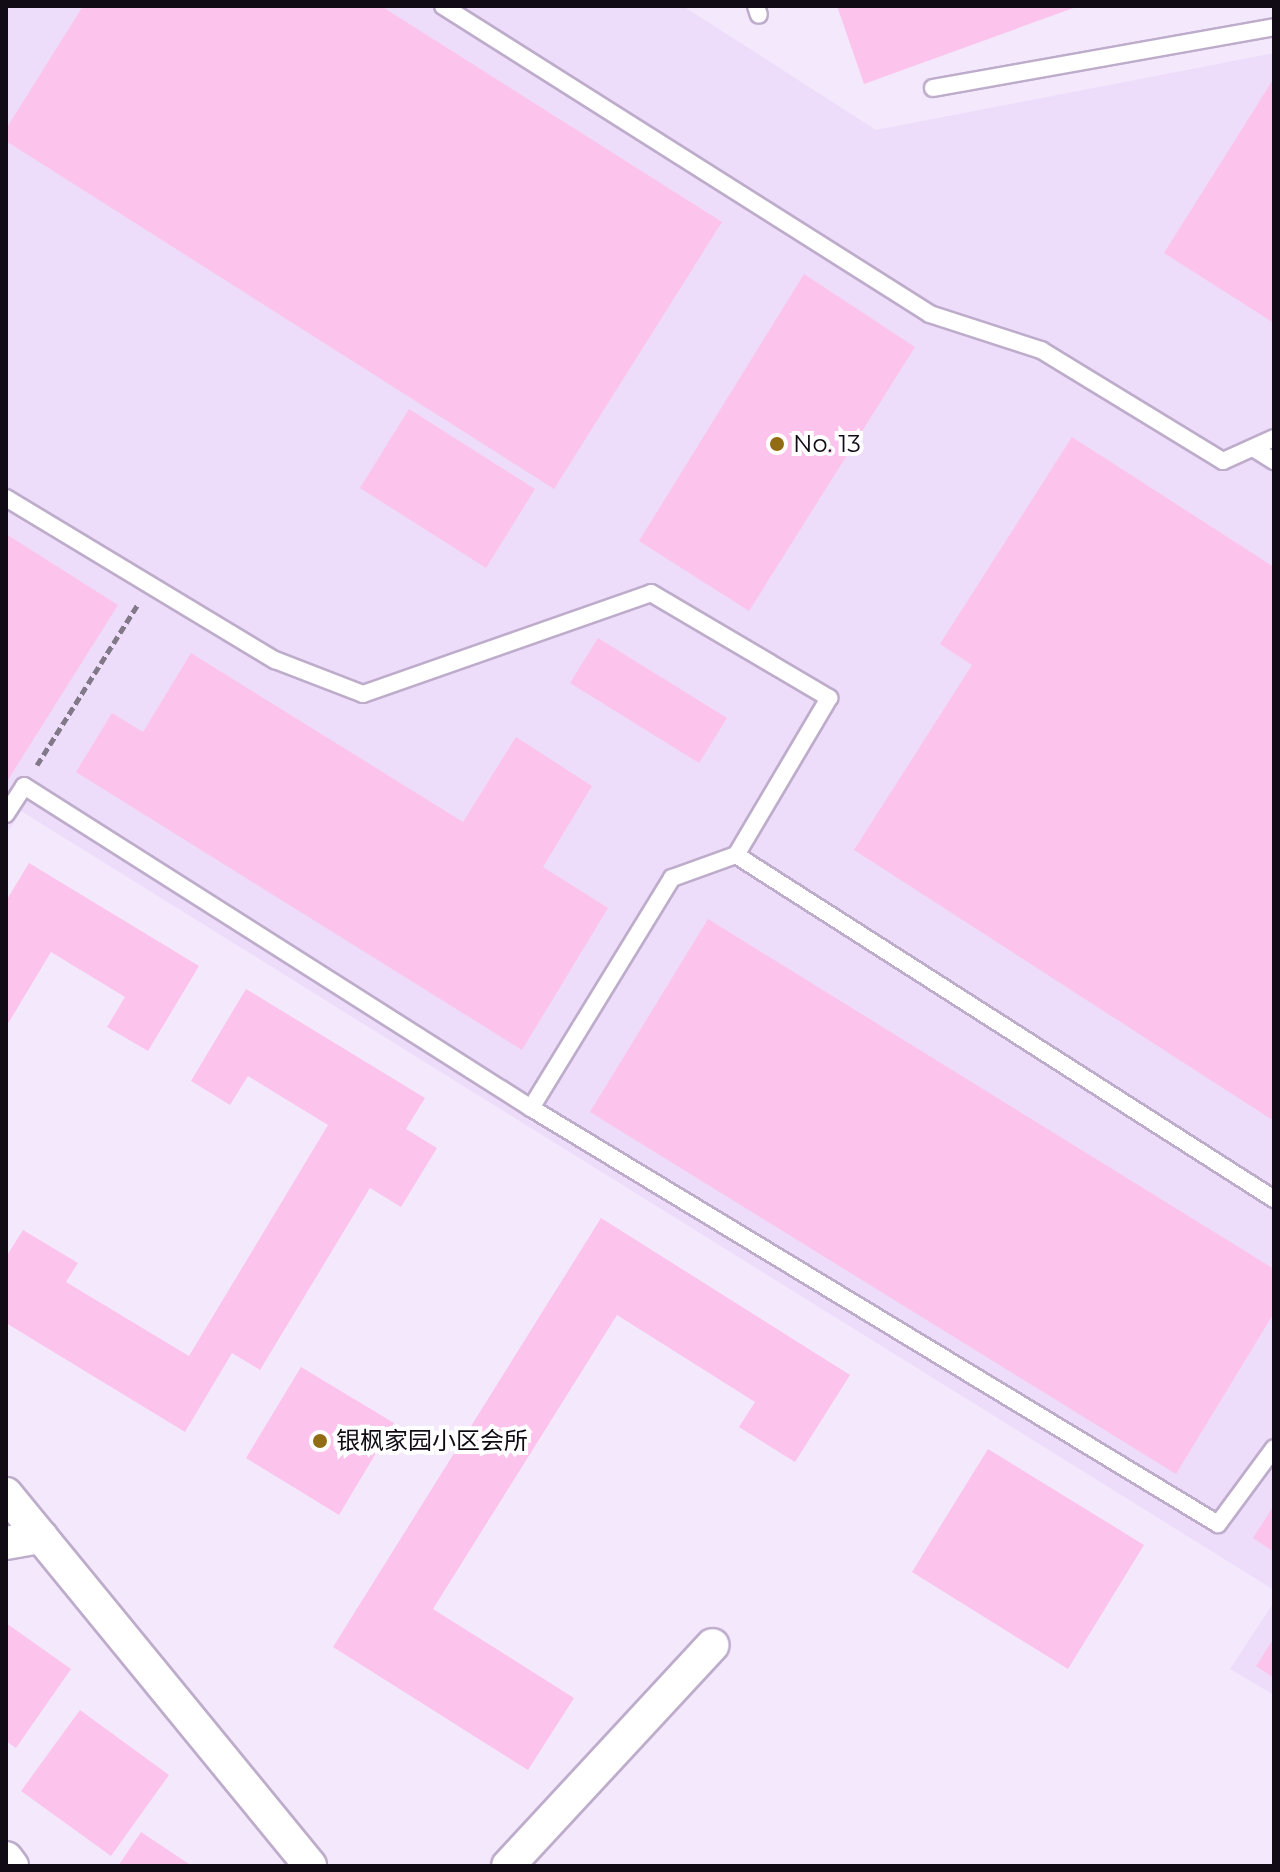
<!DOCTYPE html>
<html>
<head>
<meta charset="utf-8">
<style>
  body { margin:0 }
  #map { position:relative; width:1280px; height:1872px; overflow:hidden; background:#f3e8fc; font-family:Montserrat,"Noto Sans SC",sans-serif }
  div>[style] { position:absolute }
  .built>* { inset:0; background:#eedcfb }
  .building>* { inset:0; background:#fcc4ec }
  .path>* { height:5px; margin-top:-2.5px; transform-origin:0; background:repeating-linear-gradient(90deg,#817988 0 8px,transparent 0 12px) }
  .roads { filter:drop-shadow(2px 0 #beaccb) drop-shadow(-2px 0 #beaccb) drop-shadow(0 2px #beaccb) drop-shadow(0 -2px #beaccb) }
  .lane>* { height:16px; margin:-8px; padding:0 8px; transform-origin:8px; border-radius:8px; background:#fff }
  .street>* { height:32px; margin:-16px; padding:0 16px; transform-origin:16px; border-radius:16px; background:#fff }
  .dots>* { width:22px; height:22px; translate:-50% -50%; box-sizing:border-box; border:4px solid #fff; border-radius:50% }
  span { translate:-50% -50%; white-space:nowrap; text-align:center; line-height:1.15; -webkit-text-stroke:8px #fff; paint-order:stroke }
  .poi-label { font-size:24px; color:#110b15 }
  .left { translate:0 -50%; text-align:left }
  .frame { position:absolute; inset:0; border:8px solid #110b15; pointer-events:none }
</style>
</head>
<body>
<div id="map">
  <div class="built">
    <i style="clip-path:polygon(6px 6px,683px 6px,876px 130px,1274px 53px,1274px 1590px,21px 811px,6px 835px)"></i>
    <i style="clip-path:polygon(1274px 1602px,1274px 1695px,1230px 1669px)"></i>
  </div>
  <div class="building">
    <i style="clip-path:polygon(83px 6px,381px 6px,722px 222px,554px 489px,6px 141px,6px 129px)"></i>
    <i style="clip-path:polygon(837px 6px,1079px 6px,864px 84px)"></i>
    <i style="clip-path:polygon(1274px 78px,1274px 323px,1164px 253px)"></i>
    <i style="clip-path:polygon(804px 274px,915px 347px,749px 611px,639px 541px)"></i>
    <i style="clip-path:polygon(409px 409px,535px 489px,486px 568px,360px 488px)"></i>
    <i style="clip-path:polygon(1072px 437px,1274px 567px,1274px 1121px,854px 850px,972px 665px,940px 644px)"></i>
    <i style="clip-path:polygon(6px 534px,118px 605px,6px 783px)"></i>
    <i style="clip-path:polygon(598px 638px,727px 718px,699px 763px,570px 683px)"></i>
    <i style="clip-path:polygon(191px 653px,463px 822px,516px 737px,592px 786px,543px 867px,608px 908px,522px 1050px,76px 772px,112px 713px,143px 732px)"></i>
    <i style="clip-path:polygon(29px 863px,199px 966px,148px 1051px,107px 1027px,125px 997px,51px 952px,6px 1027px,6px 901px)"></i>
    <i style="clip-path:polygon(708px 919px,1274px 1269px,1274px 1313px,1176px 1474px,590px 1112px)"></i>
    <i style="clip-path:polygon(246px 989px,425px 1098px,406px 1129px,437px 1148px,401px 1207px,370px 1188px,260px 1370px,232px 1353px,185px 1432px,6px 1323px,6px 1257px,23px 1230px,78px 1263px,66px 1282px,189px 1356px,328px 1125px,248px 1076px,230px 1105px,191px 1081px)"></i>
    <i style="clip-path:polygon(601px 1218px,850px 1375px,795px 1462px,739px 1427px,755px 1402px,617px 1315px,433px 1609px,574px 1698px,528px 1770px,333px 1647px)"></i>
    <i style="clip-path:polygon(301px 1367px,394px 1423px,339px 1515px,246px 1458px)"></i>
    <i style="clip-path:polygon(988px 1449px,1144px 1545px,1068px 1669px,912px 1572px)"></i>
    <i style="clip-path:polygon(1274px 1505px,1274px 1552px,1253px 1538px)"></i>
    <i style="clip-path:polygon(6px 1623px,71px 1669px,16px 1748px,6px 1741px)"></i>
    <i style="clip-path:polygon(1274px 1638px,1274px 1678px,1256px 1666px)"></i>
    <i style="clip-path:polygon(80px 1710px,169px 1775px,111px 1856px,21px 1791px)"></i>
    <i style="clip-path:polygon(141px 1832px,192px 1866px,118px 1866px)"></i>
  </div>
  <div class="path">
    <i style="left:37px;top:765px;width:190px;rotate:-57.9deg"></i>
  </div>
  <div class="roads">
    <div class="lane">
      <i style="left:443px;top:6px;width:576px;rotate:32.31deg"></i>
      <i style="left:930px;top:314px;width:117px;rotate:18deg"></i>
      <i style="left:1041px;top:350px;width:213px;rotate:31.4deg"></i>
      <i style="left:1223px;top:461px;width:56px;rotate:-24.3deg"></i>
      <i style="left:756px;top:6px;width:9px;rotate:72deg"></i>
      <i style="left:933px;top:88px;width:346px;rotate:-10.1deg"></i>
      <i style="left:1253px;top:448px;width:25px;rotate:32deg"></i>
      <i style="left:6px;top:498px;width:314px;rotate:31.1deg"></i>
      <i style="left:275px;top:660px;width:94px;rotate:21.1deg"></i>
      <i style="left:363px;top:694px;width:305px;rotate:-19.3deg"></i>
      <i style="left:651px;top:593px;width:207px;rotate:30.5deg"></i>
      <i style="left:829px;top:698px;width:182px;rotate:120.6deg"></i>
      <i style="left:736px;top:855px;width:68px;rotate:160.2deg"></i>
      <i style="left:672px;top:878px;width:270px;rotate:121.5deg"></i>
      <i style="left:6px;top:814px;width:33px;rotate:-57deg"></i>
      <i style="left:24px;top:786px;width:601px;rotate:32.42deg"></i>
      <i style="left:531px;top:1108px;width:803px;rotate:31.2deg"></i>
      <i style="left:1218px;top:1524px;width:94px;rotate:-53.6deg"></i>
      <i style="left:736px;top:855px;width:639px;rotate:32.6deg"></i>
    </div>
    <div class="street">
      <i style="left:6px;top:1494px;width:480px;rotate:50.7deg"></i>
      <i style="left:6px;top:1543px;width:36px;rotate:-10deg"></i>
      <i style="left:6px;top:1858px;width:10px;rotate:53deg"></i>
      <i style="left:508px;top:1866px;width:301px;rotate:-47.2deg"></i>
    </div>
  </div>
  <div class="dots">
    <i style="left:777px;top:444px;background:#926c14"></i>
    <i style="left:320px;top:1441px;background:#926c14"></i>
  </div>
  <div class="poi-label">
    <span class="left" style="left:793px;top:444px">No. 13</span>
    <span class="left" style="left:336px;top:1441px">银枫家园小区会所</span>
  </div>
  <div class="frame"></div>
</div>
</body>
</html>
